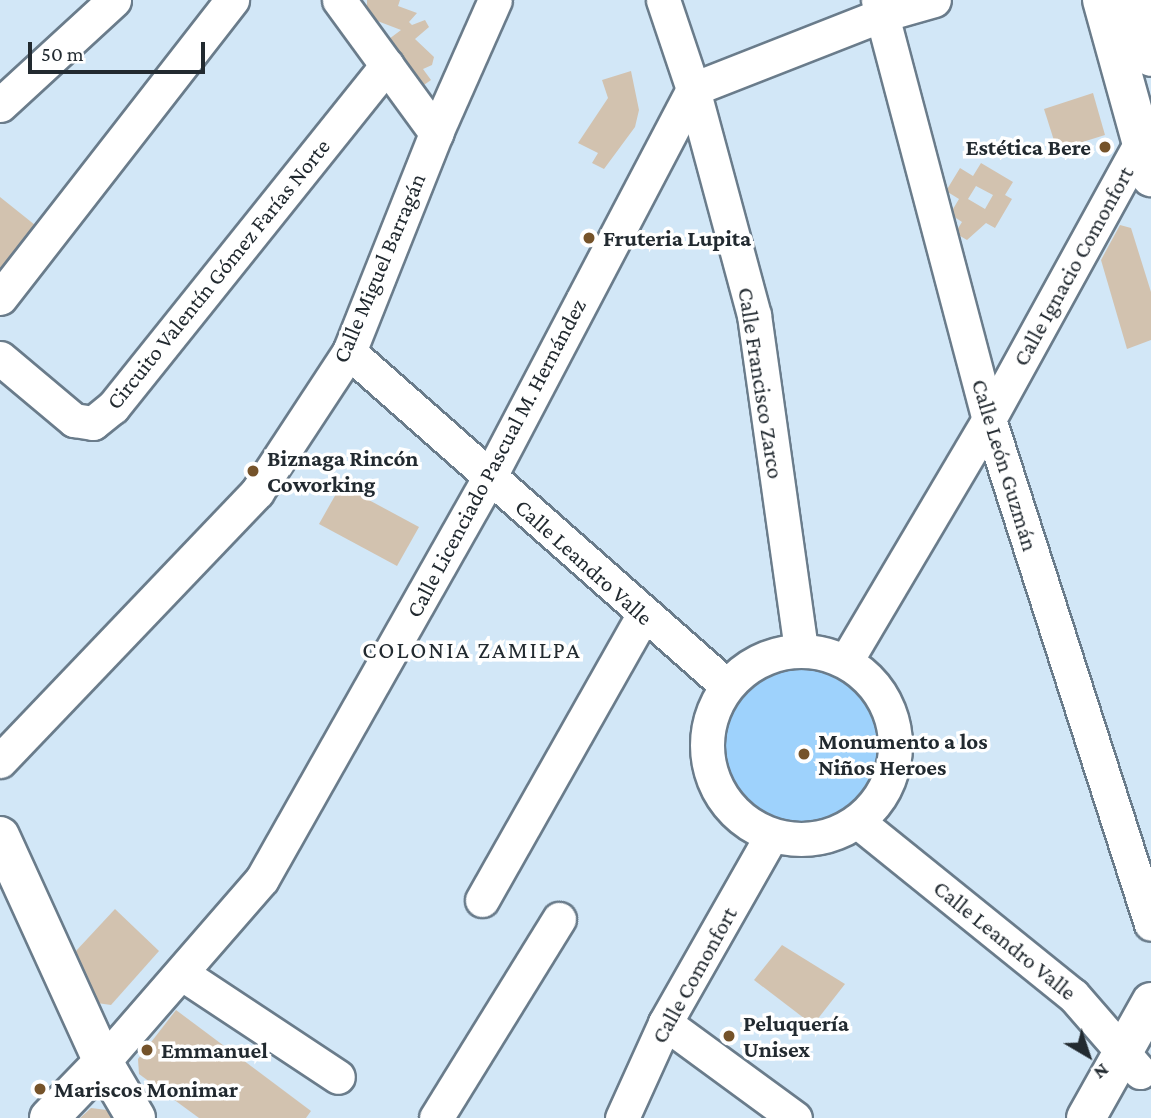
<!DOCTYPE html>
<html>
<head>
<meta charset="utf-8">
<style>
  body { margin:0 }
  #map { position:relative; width:1151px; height:1118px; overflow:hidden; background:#d2e7f7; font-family:"Crimson Pro",serif }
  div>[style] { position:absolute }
  .green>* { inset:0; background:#9ed2fc }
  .round { border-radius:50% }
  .building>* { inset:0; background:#d2c2af }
  .roads { filter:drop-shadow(2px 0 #6a7c8b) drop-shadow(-2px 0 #6a7c8b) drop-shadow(0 2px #6a7c8b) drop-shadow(0 -2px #6a7c8b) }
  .minor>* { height:33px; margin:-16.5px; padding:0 16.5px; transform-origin:16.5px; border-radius:16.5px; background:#fff }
  .minor>.ring { margin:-16.5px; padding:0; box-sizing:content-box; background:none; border:33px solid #fff; border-radius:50% }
  .major>* { height:38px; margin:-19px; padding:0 19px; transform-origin:19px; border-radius:19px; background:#fff }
  .dots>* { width:19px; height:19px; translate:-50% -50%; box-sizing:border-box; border:4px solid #fff; border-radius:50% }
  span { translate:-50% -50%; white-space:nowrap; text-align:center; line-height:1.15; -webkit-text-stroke:7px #fff; paint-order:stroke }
  .poi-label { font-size:23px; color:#222a30; font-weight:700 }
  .right { translate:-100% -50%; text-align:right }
  .left { translate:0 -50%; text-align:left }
  .street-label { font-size:23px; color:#222a30 }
  .neighbourhood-label { font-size:24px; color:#222a30; letter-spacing:2px }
  .north { position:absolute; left:1053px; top:1020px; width:70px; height:70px; -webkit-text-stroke:5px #fff; paint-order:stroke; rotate:141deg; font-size:19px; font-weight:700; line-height:28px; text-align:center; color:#222a30 }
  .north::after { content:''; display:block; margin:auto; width:24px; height:32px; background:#222a30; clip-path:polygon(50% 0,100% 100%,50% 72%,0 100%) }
  .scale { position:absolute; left:28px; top:42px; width:177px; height:32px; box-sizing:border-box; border:4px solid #222a30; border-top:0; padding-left:9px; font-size:21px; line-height:24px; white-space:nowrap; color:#222a30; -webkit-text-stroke:5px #fff; paint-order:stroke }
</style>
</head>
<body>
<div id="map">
  <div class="green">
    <i class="round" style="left:715px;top:663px;width:164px;height:164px"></i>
  </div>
  <div class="building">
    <i style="clip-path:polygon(367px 0,400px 0,398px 6px,417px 13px,409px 22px,412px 25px,425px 20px,429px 27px,415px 39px,434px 57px,432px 65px,423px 69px,431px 80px,421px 87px,389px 39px,401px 30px,367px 17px)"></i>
    <i style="clip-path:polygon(631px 71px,639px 110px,635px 127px,604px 169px,592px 163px,598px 153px,578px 143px,608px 98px,602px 80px)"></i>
    <i style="clip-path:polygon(1093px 93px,1105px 135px,1057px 150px,1044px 109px)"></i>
    <i style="clip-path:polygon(evenodd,981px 163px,1013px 182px,1005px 195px,1012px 199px,995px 228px,986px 223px,967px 240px,955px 233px,962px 222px,950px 214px,959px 199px,946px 191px,960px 168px,973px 176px,981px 163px,976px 186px,993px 195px,985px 209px,968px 199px,976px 186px)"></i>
    <i style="clip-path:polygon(0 197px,35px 225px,0 270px)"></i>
    <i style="clip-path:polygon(1120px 225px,1131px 228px,1151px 292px,1151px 340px,1127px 349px,1101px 260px)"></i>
    <i style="clip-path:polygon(341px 485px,419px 527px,397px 566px,319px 524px)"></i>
    <i style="clip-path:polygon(115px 909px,159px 951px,111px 1005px,97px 1003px,75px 952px)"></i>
    <i style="clip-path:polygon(782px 945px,845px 984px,813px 1025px,754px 980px)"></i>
    <i style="clip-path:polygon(176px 1010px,311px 1111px,306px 1118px,199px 1118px,139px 1074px,138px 1059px)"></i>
    <i style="clip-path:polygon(91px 1108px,107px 1110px,112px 1118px,80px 1118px)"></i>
  </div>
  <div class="roads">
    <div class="minor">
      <i style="left:339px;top:0;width:165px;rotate:53.9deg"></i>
      <i style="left:663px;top:0;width:94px;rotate:71.4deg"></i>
      <i style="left:693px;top:89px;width:234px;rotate:74.9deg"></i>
      <i style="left:754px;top:315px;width:338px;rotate:82deg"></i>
      <i style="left:878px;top:0;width:433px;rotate:75.2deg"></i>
      <i style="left:989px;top:419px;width:530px;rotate:72.21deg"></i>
      <i style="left:0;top:105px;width:155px;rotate:-42.6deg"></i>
      <i style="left:0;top:298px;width:378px;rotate:-52.1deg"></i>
      <i style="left:349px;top:352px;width:504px;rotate:41.46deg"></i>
      <i style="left:0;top:358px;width:97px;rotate:40deg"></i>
      <i style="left:74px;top:420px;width:19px;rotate:9deg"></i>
      <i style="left:93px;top:423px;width:26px;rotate:-39deg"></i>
      <i style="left:113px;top:407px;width:438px;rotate:-51.3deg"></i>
      <i class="ring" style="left:707px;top:651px;width:155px;height:155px"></i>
      <i style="left:846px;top:661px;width:281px;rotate:-59.4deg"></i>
      <i style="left:989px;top:419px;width:332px;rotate:-61.2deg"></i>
      <i style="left:0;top:761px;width:372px;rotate:-46.3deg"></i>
      <i style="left:257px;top:492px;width:168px;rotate:-56.7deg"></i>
      <i style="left:349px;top:352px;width:236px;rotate:-68.3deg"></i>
      <i style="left:436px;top:133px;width:145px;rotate:-66.1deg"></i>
      <i style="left:857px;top:821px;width:277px;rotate:38.9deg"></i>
      <i style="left:1073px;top:995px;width:102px;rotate:49deg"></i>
      <i style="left:482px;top:900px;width:327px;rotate:-60.5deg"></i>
      <i style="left:181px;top:973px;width:188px;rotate:33.5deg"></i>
      <i style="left:665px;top:1023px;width:161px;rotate:36.2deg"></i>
      <i style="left:103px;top:1062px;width:242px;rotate:-49deg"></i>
      <i style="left:262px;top:879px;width:461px;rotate:-60.5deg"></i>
      <i style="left:489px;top:478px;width:439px;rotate:-62.3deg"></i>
      <i style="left:693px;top:89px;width:203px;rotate:-21.4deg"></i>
      <i style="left:882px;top:15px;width:54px;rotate:-16.1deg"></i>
      <i style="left:436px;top:1118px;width:234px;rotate:-58.3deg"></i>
      <i style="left:622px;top:1118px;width:104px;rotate:-65.6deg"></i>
      <i style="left:665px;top:1023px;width:216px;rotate:-60.4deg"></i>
    </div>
    <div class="major">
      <i style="left:1102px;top:0;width:184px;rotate:74.5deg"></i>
      <i style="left:1135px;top:0;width:59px;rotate:74.3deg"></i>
      <i style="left:0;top:836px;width:248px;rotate:65.5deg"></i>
      <i style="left:103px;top:1062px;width:65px;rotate:59.5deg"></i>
      <i style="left:49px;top:1118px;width:78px;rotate:-46deg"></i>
      <i style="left:1086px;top:1118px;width:133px;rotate:-60.7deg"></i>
    </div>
  </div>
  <div class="dots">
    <i style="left:1105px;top:147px;background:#75532a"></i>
    <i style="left:589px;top:238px;background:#75532a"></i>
    <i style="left:253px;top:471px;background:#75532a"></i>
    <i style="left:804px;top:754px;background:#75532a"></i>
    <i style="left:729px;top:1036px;background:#75532a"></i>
    <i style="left:147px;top:1050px;background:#75532a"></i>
    <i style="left:40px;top:1089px;background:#75532a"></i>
  </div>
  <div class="poi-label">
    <span class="right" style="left:1091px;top:147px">Estética Bere</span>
    <span class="left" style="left:603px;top:238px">Fruteria Lupita</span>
    <span class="left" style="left:267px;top:471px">Biznaga Rincón<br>Coworking</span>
    <span class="left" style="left:818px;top:754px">Monumento a los<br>Niños Heroes</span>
    <span class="left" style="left:743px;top:1036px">Peluquería<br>Unisex</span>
    <span class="left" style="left:161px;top:1050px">Emmanuel</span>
    <span class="left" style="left:54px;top:1089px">Mariscos Monimar</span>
  </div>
  <div class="street-label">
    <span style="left:1073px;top:266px;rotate:-61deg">Calle Ignacio Comonfort</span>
    <span style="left:379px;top:268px;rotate:-67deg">Calle Miguel Barragán</span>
    <span style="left:218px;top:274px;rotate:-51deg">Circuito Valentín Gómez Farías Norte</span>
    <span style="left:761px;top:383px;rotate:81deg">Calle Francisco Zarco</span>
    <span style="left:496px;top:458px;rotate:-62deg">Calle Licenciado Pascual M. Hernández</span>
    <span style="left:1005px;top:465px;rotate:73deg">Calle León Guzmán</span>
    <span style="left:584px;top:562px;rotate:42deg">Calle Leandro Valle</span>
    <span style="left:1005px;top:940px;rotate:39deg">Calle Leandro Valle</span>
    <span style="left:694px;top:975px;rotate:-61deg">Calle Comonfort</span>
  </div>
  <div class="neighbourhood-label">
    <span style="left:472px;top:650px">COLONIA ZAMILPA</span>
  </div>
  <div class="north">N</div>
  <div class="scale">50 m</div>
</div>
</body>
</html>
